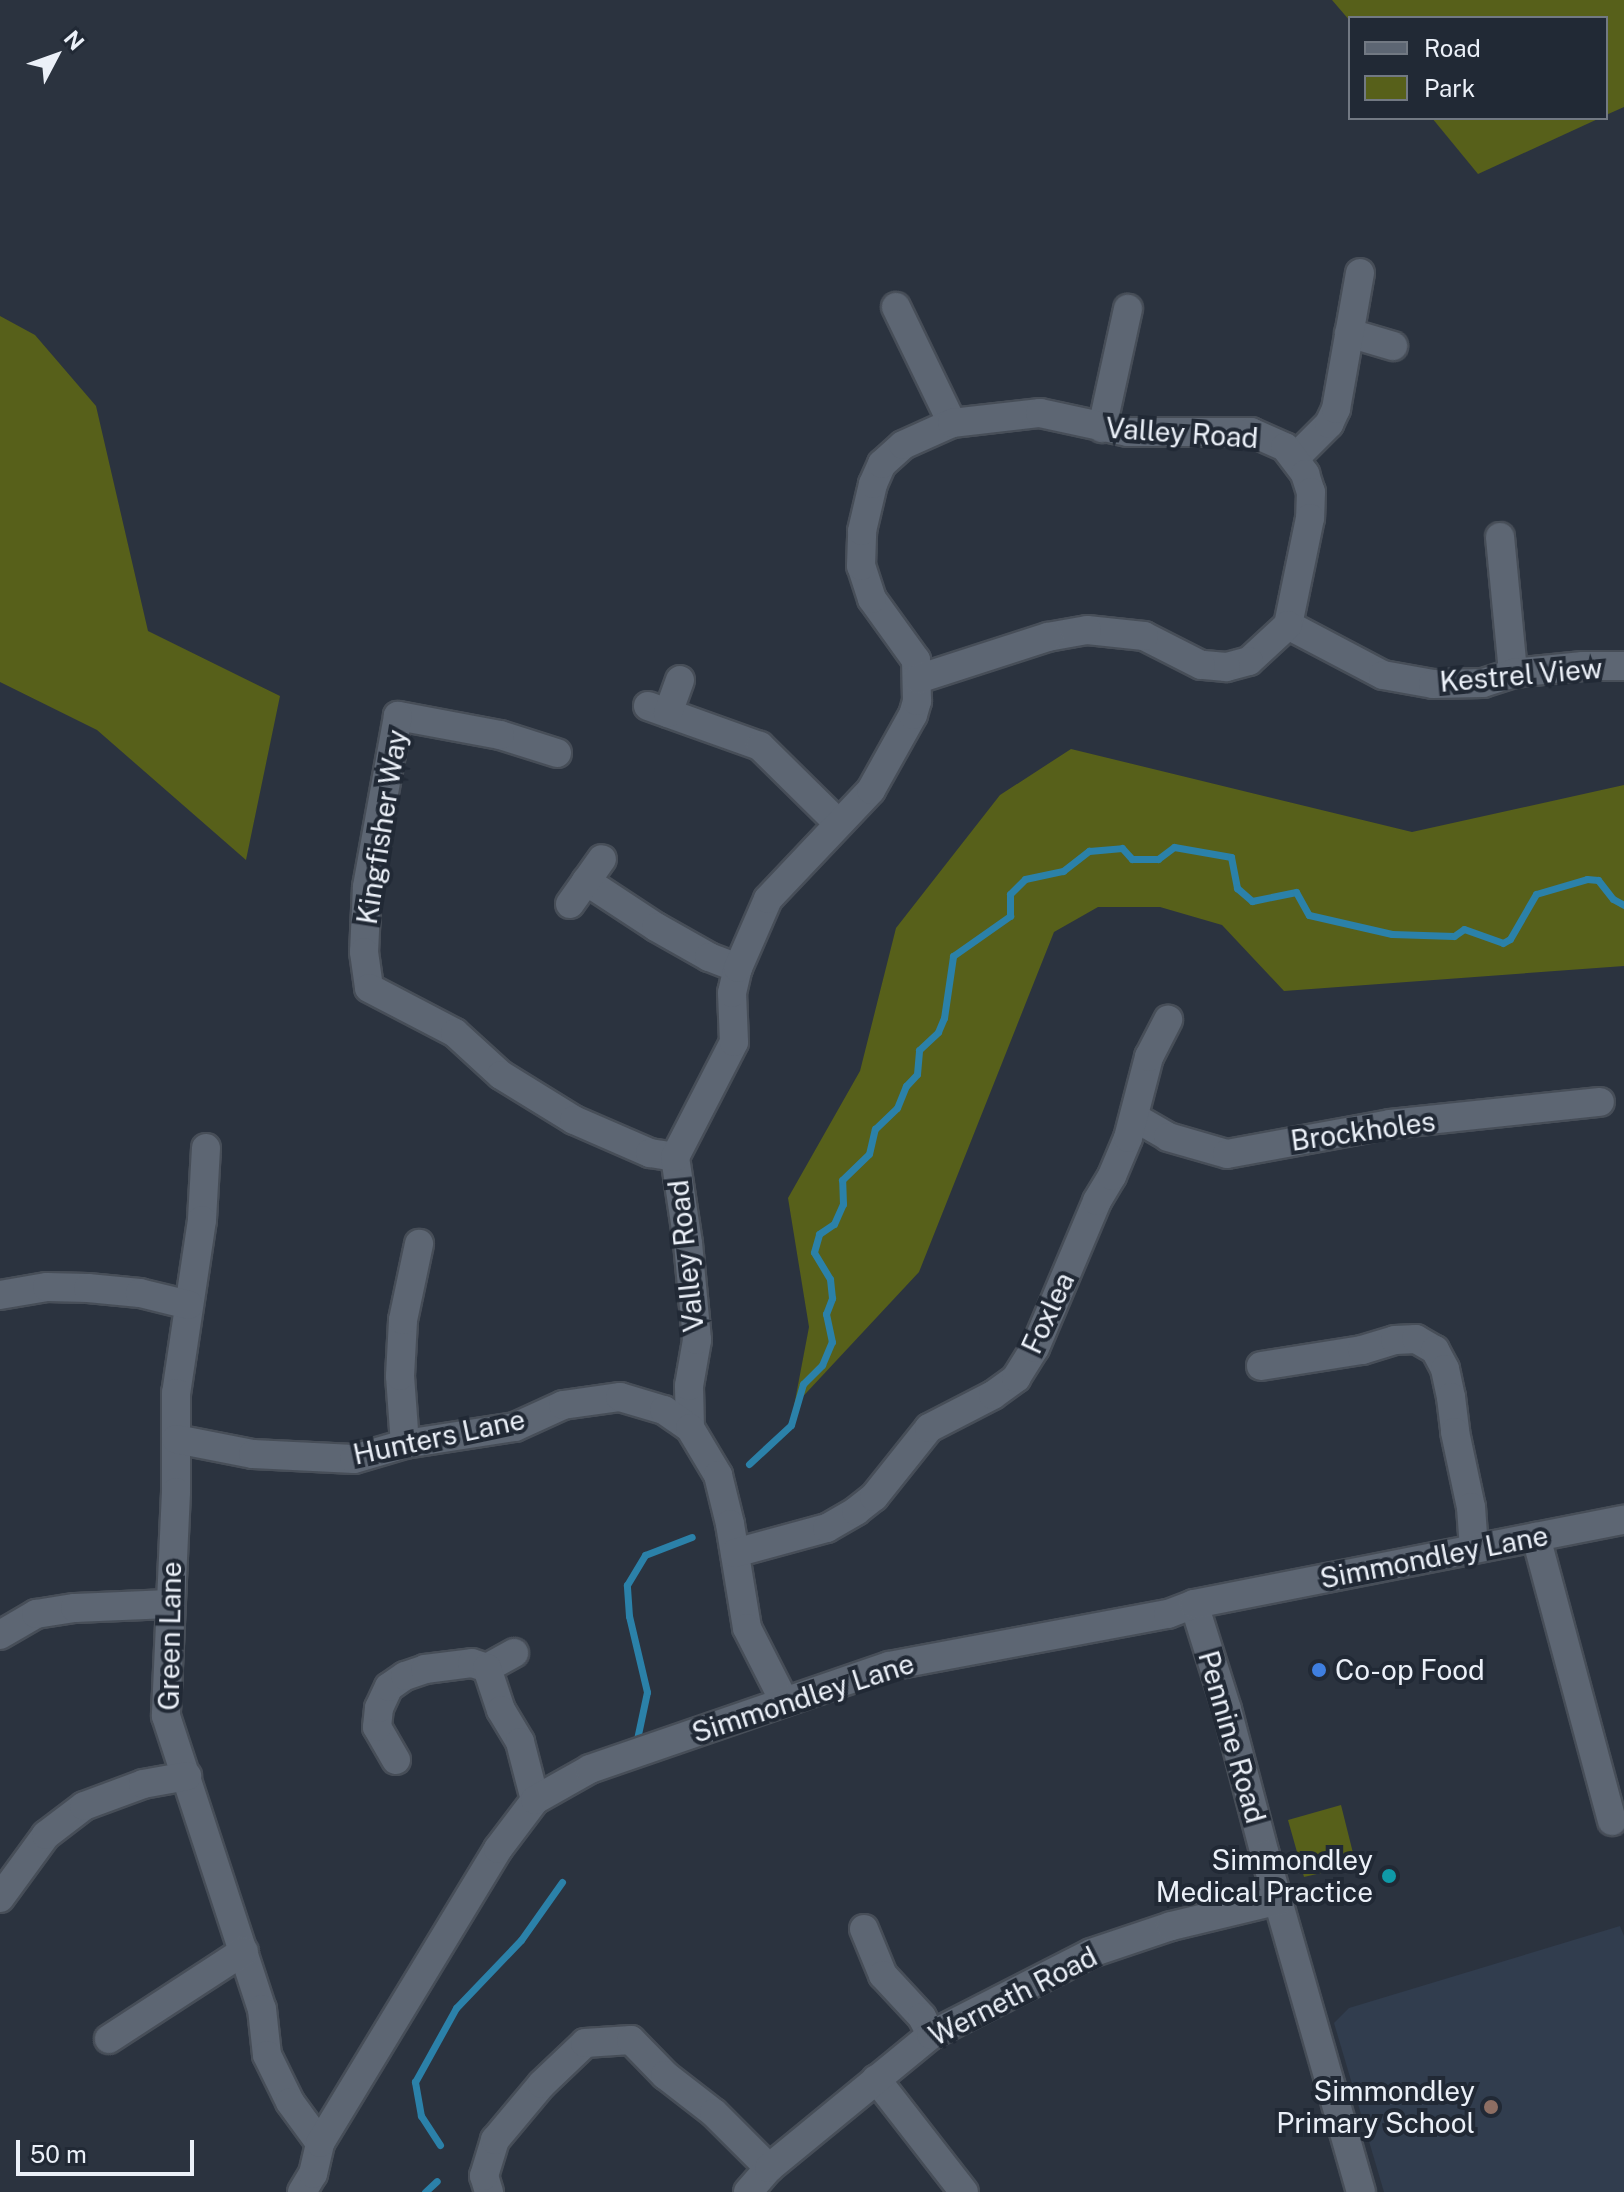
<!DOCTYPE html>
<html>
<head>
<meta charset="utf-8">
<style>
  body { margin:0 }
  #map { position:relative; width:1624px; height:2192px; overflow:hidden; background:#2b333f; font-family:"Public Sans",sans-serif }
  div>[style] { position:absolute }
  .built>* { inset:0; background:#313d4e }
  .green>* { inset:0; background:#57601a }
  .stream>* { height:7px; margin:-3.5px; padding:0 3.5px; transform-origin:3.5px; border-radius:3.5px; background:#2b81a9 }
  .roads { filter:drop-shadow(2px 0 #474e58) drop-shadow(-2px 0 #474e58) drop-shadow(0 2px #474e58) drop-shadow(0 -2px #474e58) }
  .minor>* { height:28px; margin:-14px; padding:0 14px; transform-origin:14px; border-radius:14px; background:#5d6673 }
  .dots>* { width:22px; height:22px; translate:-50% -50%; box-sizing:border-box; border:4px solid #212935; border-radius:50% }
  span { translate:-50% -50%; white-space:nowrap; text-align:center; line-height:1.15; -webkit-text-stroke:8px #212935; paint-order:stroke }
  .street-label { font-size:28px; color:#ebf0f8 }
  .poi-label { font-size:28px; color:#ebf0f8 }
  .left { translate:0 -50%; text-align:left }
  .right { translate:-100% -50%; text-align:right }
  .legend { position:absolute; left:1348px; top:16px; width:260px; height:104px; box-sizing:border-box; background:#212935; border:2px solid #727983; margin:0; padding:10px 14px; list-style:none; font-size:24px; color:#ebf0f8 }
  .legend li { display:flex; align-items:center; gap:16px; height:40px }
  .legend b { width:40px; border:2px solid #727983 }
  .north { position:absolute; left:16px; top:16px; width:80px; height:80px; -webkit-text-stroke:6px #212935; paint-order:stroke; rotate:49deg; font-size:22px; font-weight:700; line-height:32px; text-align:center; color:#ebf0f8 }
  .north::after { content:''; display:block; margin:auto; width:28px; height:36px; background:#ebf0f8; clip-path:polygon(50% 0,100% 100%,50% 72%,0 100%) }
  .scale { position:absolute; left:16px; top:2140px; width:178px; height:36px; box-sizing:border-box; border:4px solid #ebf0f8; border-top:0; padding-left:10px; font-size:24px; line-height:28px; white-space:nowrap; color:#ebf0f8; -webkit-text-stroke:6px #212935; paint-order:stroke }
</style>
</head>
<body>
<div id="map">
  <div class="built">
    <i style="clip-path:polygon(1620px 1926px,1624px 1936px,1624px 2192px,1384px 2192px,1334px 2023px,1349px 2008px)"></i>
  </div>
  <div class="green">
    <i style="clip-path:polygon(1332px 0,1624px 0,1624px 107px,1606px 115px,1606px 18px,1350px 18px,1350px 21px)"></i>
    <i style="clip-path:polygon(1432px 118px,1600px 118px,1478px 174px)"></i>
    <i style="clip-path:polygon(0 316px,35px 335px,96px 406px,148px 631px,280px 696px,246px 860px,97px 730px,0 682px)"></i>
    <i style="clip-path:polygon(1071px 749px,1412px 832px,1624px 785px,1624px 966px,1284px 991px,1222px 925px,1160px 907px,1098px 907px,1054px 932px,919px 1272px,794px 1406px,809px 1327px,788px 1198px,860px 1071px,896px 928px,1000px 795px)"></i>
    <i style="clip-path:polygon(1341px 1805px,1353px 1853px,1334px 1870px,1304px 1877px,1288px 1820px)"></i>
  </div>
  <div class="stream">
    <i style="left:749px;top:1464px;width:57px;rotate:-42.9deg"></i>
    <i style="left:791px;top:1425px;width:43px;rotate:-73.7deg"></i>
    <i style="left:803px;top:1384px;width:27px;rotate:-45deg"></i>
    <i style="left:822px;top:1365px;width:25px;rotate:-67deg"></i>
    <i style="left:832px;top:1342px;width:29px;rotate:-102deg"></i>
    <i style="left:826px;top:1314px;width:17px;rotate:-69deg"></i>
    <i style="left:832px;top:1298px;width:19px;rotate:-96deg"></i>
    <i style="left:830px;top:1279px;width:31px;rotate:-121deg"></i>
    <i style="left:814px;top:1252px;width:19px;rotate:-74deg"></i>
    <i style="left:819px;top:1234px;width:18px;rotate:-34deg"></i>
    <i style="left:834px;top:1224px;width:22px;rotate:-66deg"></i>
    <i style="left:843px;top:1204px;width:24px;rotate:-92deg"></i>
    <i style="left:842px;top:1180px;width:37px;rotate:-44deg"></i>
    <i style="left:869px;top:1154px;width:26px;rotate:-77deg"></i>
    <i style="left:875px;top:1129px;width:30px;rotate:-44deg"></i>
    <i style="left:897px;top:1108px;width:24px;rotate:-68deg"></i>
    <i style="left:906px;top:1086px;width:16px;rotate:-47deg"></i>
    <i style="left:917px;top:1074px;width:24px;rotate:-85deg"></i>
    <i style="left:919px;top:1050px;width:26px;rotate:-43deg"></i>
    <i style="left:938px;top:1032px;width:15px;rotate:-67deg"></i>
    <i style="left:944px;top:1018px;width:63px;rotate:-81.7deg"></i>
    <i style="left:953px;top:956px;width:70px;rotate:-35.1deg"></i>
    <i style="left:1010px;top:916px;width:22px;rotate:-90deg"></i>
    <i style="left:1010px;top:894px;width:21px;rotate:-45deg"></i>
    <i style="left:1025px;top:879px;width:39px;rotate:-12deg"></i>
    <i style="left:1063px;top:871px;width:33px;rotate:-38deg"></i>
    <i style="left:1089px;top:851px;width:33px;rotate:-5deg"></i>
    <i style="left:1122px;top:848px;width:15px;rotate:48deg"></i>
    <i style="left:1132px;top:859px;width:26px"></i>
    <i style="left:1158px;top:859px;width:20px;rotate:-37deg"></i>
    <i style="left:1174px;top:847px;width:58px;rotate:10deg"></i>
    <i style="left:1231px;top:857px;width:32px;rotate:79deg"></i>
    <i style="left:1237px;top:888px;width:20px;rotate:41deg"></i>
    <i style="left:1252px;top:901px;width:45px;rotate:-11.6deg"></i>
    <i style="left:1296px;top:892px;width:26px;rotate:61deg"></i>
    <i style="left:1309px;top:915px;width:85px;rotate:12.9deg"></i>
    <i style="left:1392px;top:934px;width:62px;rotate:1.8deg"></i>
    <i style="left:1454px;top:936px;width:12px;rotate:-35deg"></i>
    <i style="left:1464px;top:929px;width:41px;rotate:19.7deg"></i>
    <i style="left:1503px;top:943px;width:8px;rotate:-30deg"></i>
    <i style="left:1510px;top:939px;width:52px;rotate:-60deg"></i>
    <i style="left:1536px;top:894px;width:53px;rotate:-16.4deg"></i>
    <i style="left:1587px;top:879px;width:11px;rotate:5deg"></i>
    <i style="left:1598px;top:880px;width:24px;rotate:52deg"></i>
    <i style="left:1613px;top:899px;width:13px;rotate:29deg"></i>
    <i style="left:637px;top:1739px;width:48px;rotate:-78deg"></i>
    <i style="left:647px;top:1692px;width:78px;rotate:-103.3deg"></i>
    <i style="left:629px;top:1616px;width:31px;rotate:-94deg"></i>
    <i style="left:627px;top:1585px;width:35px;rotate:-59deg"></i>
    <i style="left:645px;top:1555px;width:50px;rotate:-21deg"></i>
    <i style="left:440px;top:2145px;width:35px;rotate:-123deg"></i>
    <i style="left:421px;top:2116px;width:35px;rotate:-100deg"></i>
    <i style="left:415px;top:2082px;width:85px;rotate:-61deg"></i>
    <i style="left:456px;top:2008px;width:94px;rotate:-46.3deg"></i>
    <i style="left:521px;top:1940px;width:71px;rotate:-54.7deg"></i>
    <i style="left:425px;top:2192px;width:16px;rotate:-43deg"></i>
  </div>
  <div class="roads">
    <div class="minor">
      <i style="left:896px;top:307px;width:129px;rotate:64.2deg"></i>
      <i style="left:1349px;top:333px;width:46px;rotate:16.5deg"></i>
      <i style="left:1102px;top:428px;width:122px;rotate:-77.7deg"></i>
      <i style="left:1296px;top:457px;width:47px;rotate:-45deg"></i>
      <i style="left:1329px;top:424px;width:17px;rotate:-65deg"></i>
      <i style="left:1336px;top:409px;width:138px;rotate:-80deg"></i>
      <i style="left:1500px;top:537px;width:137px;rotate:84.5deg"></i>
      <i style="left:1288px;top:625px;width:107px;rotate:27.8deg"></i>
      <i style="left:1383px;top:675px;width:51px;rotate:10.2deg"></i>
      <i style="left:1433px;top:684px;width:50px;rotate:-1.1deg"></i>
      <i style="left:1483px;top:683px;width:32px;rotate:-18deg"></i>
      <i style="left:1513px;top:673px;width:70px;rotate:-5.7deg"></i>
      <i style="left:1583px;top:666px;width:41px"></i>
      <i style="left:648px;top:706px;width:119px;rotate:19.7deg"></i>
      <i style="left:760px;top:746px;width:108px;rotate:44.6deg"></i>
      <i style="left:668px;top:713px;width:35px;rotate:-70deg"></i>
      <i style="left:557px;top:753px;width:60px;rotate:-162.5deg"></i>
      <i style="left:500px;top:735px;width:104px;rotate:-169.4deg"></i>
      <i style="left:398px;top:716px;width:174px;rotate:100.3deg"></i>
      <i style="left:367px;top:887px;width:65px;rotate:92.6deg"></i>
      <i style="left:364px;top:952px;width:36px;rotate:82deg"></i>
      <i style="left:369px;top:988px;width:97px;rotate:27.6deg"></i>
      <i style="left:455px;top:1033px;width:62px;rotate:42.4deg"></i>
      <i style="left:501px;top:1075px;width:86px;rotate:31.7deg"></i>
      <i style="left:574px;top:1120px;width:83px;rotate:23.5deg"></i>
      <i style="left:650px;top:1153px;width:25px;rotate:9deg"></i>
      <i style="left:586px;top:881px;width:84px;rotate:33.3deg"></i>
      <i style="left:656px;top:927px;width:61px;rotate:29.5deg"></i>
      <i style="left:709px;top:957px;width:31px;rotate:21deg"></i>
      <i style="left:570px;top:904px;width:55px;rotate:-54.6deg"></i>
      <i style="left:1134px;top:1117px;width:39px;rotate:30deg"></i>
      <i style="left:1168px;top:1137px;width:61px;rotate:16.1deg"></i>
      <i style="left:1227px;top:1154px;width:166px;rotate:-10.4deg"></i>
      <i style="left:1390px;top:1124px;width:211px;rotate:-6deg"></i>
      <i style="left:206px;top:1148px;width:72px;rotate:93.2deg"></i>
      <i style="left:202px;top:1220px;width:175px;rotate:98.5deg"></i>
      <i style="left:176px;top:1393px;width:99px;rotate:90deg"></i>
      <i style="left:176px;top:1492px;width:224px;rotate:92.6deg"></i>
      <i style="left:166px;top:1716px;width:308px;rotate:71.9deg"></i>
      <i style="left:262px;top:2009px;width:46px;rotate:83.8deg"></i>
      <i style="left:267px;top:2055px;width:52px;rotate:63.9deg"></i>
      <i style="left:290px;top:2102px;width:51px;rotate:53.8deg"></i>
      <i style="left:0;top:1295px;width:48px;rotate:-9.7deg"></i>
      <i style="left:47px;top:1287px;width:41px;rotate:1.4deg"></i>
      <i style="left:88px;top:1288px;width:52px;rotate:5.5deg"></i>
      <i style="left:140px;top:1293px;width:50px;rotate:13.8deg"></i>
      <i style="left:1261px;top:1366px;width:102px;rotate:-9deg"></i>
      <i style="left:1362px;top:1350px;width:34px;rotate:-17deg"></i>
      <i style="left:1395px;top:1340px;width:21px;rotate:-3deg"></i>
      <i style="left:1416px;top:1339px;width:22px;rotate:30deg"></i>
      <i style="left:1435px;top:1350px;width:21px;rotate:62deg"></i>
      <i style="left:1445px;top:1369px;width:29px;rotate:78deg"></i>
      <i style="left:1451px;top:1397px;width:35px;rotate:83deg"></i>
      <i style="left:1455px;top:1432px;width:77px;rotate:78deg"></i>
      <i style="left:1471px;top:1507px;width:42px;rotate:85.9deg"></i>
      <i style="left:690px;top:1428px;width:42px;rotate:-91.4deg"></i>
      <i style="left:689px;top:1386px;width:47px;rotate:-80.1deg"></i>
      <i style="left:697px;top:1340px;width:97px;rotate:-95.3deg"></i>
      <i style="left:688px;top:1243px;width:87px;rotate:-98.6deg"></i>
      <i style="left:675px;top:1157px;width:129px;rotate:-62.8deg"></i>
      <i style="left:734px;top:1042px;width:49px;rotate:-92.3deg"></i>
      <i style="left:732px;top:993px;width:26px;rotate:-77deg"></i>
      <i style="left:738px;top:968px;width:75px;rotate:-66.5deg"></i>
      <i style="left:768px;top:899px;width:150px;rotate:-46.6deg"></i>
      <i style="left:871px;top:790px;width:86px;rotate:-60.8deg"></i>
      <i style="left:913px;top:715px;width:15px;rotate:-74deg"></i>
      <i style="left:917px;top:701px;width:41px;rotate:-91.4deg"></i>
      <i style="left:916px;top:660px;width:75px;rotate:-125.8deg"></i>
      <i style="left:872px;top:599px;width:35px;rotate:-108deg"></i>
      <i style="left:861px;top:566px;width:35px;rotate:-88deg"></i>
      <i style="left:862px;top:531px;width:48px;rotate:-76.8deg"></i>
      <i style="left:873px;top:484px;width:22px;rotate:-66deg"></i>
      <i style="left:882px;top:464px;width:28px;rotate:-42deg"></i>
      <i style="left:903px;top:445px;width:54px;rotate:-24.2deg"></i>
      <i style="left:952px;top:423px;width:89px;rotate:-6.5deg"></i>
      <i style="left:1040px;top:413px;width:90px;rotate:12.2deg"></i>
      <i style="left:1128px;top:432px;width:123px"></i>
      <i style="left:1251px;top:432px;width:37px;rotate:24deg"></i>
      <i style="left:1285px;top:447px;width:34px;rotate:53deg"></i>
      <i style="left:1305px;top:474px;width:19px;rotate:72deg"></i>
      <i style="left:1311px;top:492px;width:26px;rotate:92deg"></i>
      <i style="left:1310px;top:518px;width:109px;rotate:101.6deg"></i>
      <i style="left:1288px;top:625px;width:53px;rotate:137.3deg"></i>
      <i style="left:1249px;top:661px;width:24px;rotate:165deg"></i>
      <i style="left:1226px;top:667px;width:25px;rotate:-175deg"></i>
      <i style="left:1201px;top:665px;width:64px;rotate:-153deg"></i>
      <i style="left:1144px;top:636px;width:57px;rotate:-174deg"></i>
      <i style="left:1087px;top:630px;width:40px;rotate:170deg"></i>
      <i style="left:1048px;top:637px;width:137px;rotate:162.1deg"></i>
      <i style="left:176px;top:1439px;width:78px;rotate:11deg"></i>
      <i style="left:253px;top:1454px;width:101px;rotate:2.8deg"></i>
      <i style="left:354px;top:1459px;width:53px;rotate:-16.4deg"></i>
      <i style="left:405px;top:1444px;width:111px;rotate:-8.8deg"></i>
      <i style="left:515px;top:1427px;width:53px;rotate:-24.6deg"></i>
      <i style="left:563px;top:1405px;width:58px;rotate:-8deg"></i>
      <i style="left:620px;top:1397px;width:46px;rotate:16.5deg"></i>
      <i style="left:664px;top:1410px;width:32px;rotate:35deg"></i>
      <i style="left:690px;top:1428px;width:55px;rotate:59.2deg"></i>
      <i style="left:718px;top:1475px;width:50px;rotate:76.2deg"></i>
      <i style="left:730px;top:1524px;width:105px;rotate:80.7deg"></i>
      <i style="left:747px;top:1628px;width:82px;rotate:63.1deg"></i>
      <i style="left:405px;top:1444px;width:68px;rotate:-94.2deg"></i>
      <i style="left:400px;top:1376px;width:56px;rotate:-86.9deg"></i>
      <i style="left:403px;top:1320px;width:78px;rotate:-78.1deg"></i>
      <i style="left:1536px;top:1537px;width:294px;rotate:75deg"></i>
      <i style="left:735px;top:1553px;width:95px;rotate:-15.2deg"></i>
      <i style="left:827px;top:1528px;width:34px;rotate:-30deg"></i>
      <i style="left:856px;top:1511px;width:23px;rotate:-38deg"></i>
      <i style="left:874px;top:1497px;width:88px;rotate:-51.4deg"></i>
      <i style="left:929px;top:1428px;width:72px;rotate:-27.3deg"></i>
      <i style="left:993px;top:1395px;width:29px;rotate:-36deg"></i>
      <i style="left:1016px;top:1378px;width:36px;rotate:-58deg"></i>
      <i style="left:1035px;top:1348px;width:160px;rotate:-67.1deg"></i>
      <i style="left:1097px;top:1201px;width:29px;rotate:-59deg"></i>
      <i style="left:1112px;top:1176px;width:41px;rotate:-67.2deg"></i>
      <i style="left:1128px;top:1138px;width:84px;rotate:-75.5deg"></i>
      <i style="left:1149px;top:1057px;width:42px;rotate:-62.8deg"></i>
      <i style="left:1194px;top:1604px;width:110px;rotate:72.6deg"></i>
      <i style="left:1227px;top:1709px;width:151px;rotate:75.4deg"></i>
      <i style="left:1265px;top:1855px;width:350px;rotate:74.1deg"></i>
      <i style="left:0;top:1635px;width:42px;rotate:-30.3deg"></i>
      <i style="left:36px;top:1614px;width:39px;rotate:-9deg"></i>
      <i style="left:75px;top:1608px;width:94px;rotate:-2.4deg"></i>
      <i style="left:487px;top:1668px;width:31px;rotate:-29deg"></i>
      <i style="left:396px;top:1760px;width:38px;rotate:-120deg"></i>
      <i style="left:377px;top:1727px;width:19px;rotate:-84deg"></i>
      <i style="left:379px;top:1708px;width:23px;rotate:-65deg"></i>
      <i style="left:389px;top:1687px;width:19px;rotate:-35deg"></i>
      <i style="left:405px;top:1676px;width:21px;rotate:-19deg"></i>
      <i style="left:425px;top:1669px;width:47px;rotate:-7.3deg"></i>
      <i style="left:472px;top:1663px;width:16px;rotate:18deg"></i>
      <i style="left:487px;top:1668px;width:44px;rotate:71.6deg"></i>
      <i style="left:501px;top:1710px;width:37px;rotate:59deg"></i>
      <i style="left:520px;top:1742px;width:60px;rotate:75.5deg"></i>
      <i style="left:0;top:1898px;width:78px;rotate:-53.9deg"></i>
      <i style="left:46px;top:1835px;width:48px;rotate:-37.3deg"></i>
      <i style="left:84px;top:1806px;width:63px;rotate:-20.4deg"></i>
      <i style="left:143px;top:1784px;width:45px;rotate:-10.3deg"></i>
      <i style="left:864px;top:1929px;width:50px;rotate:67.6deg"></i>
      <i style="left:883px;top:1975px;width:57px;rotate:47.1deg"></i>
      <i style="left:922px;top:2017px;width:20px;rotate:63deg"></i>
      <i style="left:109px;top:2039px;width:161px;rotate:-33.1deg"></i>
      <i style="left:876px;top:2079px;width:143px;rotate:52.1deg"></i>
      <i style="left:302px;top:2192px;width:21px;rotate:-59deg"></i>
      <i style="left:313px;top:2174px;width:32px;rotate:-77deg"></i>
      <i style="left:320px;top:2143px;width:344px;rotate:-58.8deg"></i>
      <i style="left:498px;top:1849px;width:61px;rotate:-52.9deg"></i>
      <i style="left:535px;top:1800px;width:63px;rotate:-29.4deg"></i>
      <i style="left:590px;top:1769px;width:316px;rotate:-19deg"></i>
      <i style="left:889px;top:1666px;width:284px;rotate:-10.6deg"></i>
      <i style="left:1168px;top:1614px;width:28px;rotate:-21deg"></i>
      <i style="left:1194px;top:1604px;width:438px;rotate:-11.1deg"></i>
      <i style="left:489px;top:2192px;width:17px;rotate:-107deg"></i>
      <i style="left:484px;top:2176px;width:38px;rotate:-73deg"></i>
      <i style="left:495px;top:2140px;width:73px;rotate:-50deg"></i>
      <i style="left:542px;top:2084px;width:59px;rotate:-43.6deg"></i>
      <i style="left:585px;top:2043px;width:46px;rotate:-3.7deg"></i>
      <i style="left:631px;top:2040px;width:49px;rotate:45.8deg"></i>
      <i style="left:665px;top:2075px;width:62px;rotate:37.8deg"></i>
      <i style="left:714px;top:2113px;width:78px;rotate:45deg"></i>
      <i style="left:748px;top:2192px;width:32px;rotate:-49deg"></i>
      <i style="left:769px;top:2168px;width:210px;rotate:-39.4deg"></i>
      <i style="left:931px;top:2035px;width:180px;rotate:-27.1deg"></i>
      <i style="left:1091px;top:1953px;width:84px;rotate:-18.6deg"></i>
      <i style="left:1171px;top:1926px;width:111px;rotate:-13.5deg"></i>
    </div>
  </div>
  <div class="dots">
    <i style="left:1319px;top:1670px;background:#3f7fe0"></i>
    <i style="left:1389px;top:1876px;background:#0f9aa8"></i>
    <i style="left:1491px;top:2107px;background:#8d6e63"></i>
  </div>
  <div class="street-label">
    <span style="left:1182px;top:433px;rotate:4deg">Valley Road</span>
    <span style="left:1521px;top:675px;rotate:-5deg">Kestrel View</span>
    <span style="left:382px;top:827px;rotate:-81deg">Kingfisher Way</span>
    <span style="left:1363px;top:1131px;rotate:-8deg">Brockholes</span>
    <span style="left:686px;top:1256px;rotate:-96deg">Valley Road</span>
    <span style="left:1048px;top:1313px;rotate:-65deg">Foxlea</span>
    <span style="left:439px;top:1437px;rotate:-12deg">Hunters Lane</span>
    <span style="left:1434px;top:1557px;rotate:-11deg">Simmondley Lane</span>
    <span style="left:170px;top:1636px;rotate:-89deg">Green Lane</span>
    <span style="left:803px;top:1698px;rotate:-18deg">Simmondley Lane</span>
    <span style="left:1232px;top:1737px;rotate:74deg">Pennine Road</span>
    <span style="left:1013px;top:1996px;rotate:-27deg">Werneth Road</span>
  </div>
  <div class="poi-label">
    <span class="left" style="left:1335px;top:1670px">Co-op Food</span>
    <span class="right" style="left:1373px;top:1876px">Simmondley<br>Medical Practice</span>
    <span class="right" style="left:1475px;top:2107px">Simmondley<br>Primary School</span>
  </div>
  <ul class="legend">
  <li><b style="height:10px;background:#5d6673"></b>Road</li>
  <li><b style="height:22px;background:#57601a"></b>Park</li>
  </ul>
  <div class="north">N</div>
  <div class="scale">50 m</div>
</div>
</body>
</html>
